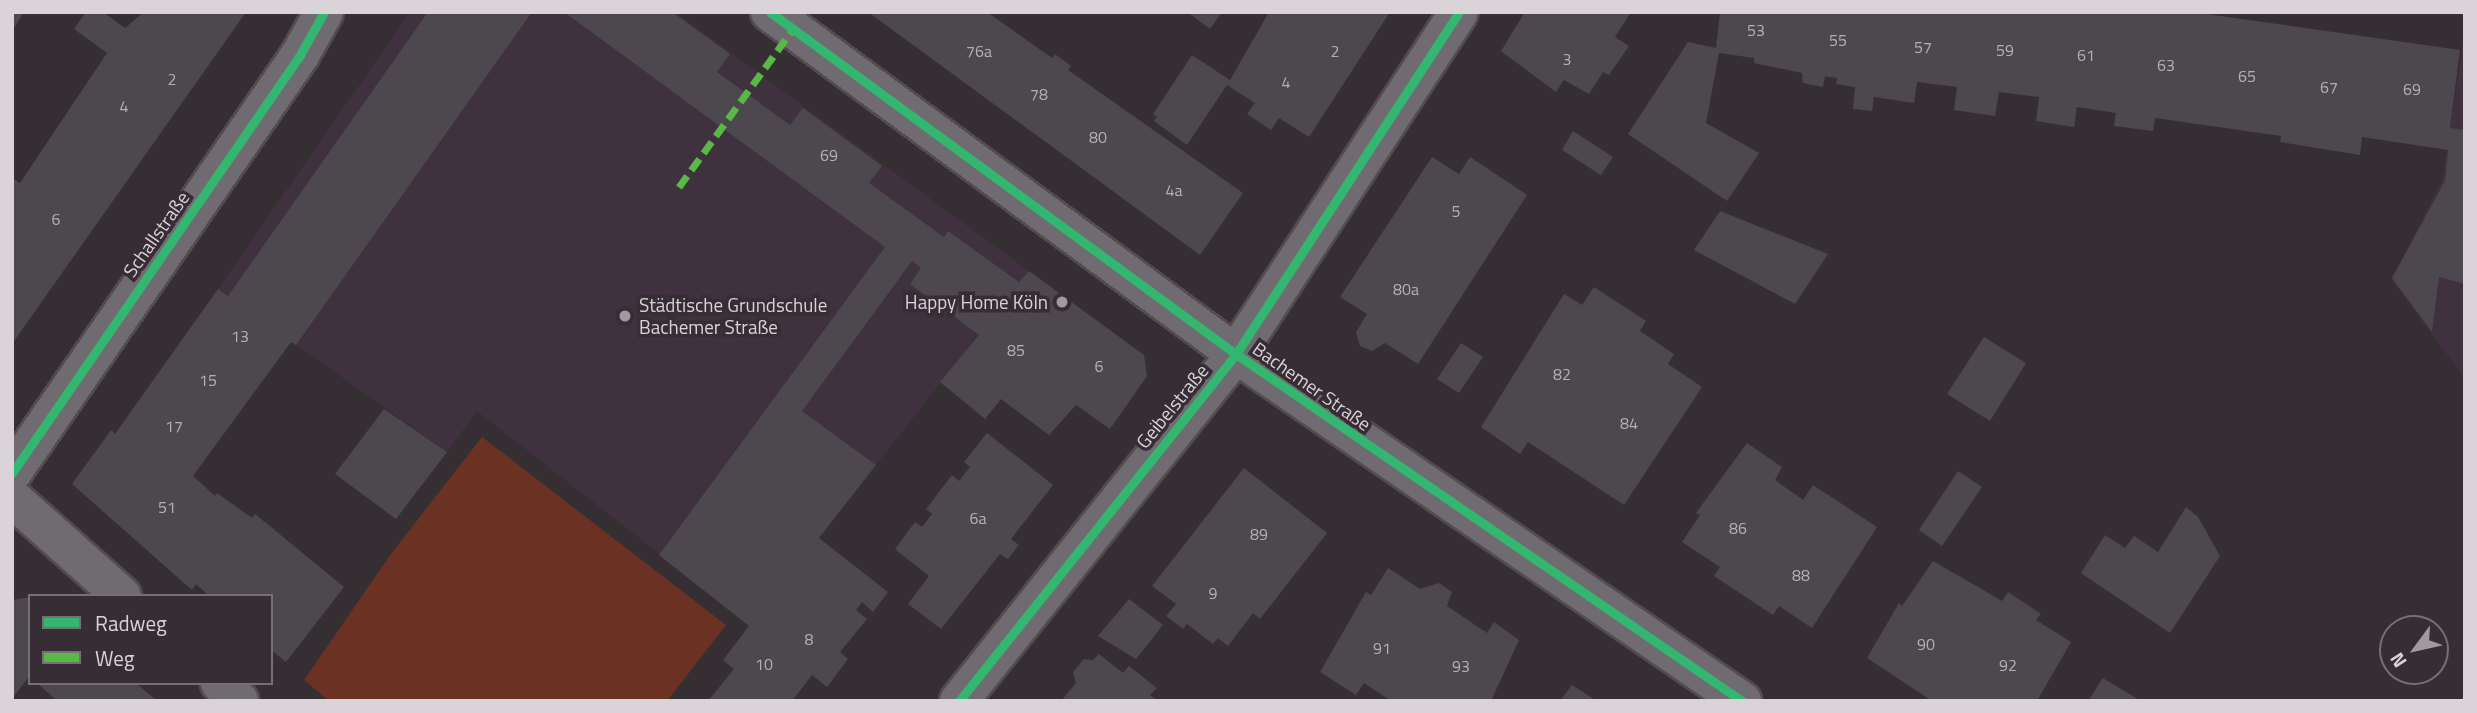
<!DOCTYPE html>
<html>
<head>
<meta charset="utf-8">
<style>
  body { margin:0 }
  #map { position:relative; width:2477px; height:713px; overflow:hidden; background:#352f34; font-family:"Titillium Web",sans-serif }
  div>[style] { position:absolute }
  .built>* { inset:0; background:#3f313d }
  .green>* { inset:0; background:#6b3224 }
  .building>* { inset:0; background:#4c484d }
  .roads { filter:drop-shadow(2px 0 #524c51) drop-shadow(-2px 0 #524c51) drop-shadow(0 2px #524c51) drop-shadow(0 -2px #524c51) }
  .minor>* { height:38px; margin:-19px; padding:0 19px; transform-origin:19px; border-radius:19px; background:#706b70 }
  .quiet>* { height:7px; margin-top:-3.5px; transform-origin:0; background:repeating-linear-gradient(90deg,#58b947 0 14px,transparent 0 21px) }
  .cycleway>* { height:9px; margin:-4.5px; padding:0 4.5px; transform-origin:4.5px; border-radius:4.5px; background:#33b770 }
  .dots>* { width:19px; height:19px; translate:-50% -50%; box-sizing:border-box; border:4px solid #372d35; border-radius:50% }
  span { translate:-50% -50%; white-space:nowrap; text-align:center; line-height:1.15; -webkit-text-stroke:7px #372d35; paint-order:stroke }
  .number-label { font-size:16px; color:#b6b0b5 }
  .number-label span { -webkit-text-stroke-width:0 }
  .street-label { font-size:19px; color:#dad3d8 }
  .poi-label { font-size:19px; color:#dad3d8 }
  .right { translate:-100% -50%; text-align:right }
  .left { translate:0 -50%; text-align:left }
  .frame { position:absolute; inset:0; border:14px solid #dad3d8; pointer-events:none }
  .legend { position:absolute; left:28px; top:594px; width:245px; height:91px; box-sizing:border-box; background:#372d35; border:2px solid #786f76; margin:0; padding:9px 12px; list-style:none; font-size:21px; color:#dad3d8 }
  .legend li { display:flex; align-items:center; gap:14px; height:35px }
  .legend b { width:35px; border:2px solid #786f76 }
  .north { position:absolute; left:2379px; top:615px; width:70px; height:70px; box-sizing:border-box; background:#372d35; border:2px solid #786f76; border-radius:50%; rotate:237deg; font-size:19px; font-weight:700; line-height:28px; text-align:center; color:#dad3d8 }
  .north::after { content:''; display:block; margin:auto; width:24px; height:32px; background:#a09a9f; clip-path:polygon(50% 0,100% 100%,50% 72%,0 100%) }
</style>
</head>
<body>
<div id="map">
  <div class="built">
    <i style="clip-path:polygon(410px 12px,675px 12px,1029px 271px,750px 625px,477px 411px,447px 452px,218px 289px)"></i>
    <i style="clip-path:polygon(2465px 30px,2465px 379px,2391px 279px,2442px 181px)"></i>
  </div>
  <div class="green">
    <i style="clip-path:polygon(482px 437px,726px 625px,667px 701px,329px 701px,304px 680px,391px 554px)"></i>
  </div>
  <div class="building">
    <i style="clip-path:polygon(12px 12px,24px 12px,12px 31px)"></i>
    <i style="clip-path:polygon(86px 12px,103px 12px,125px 28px,144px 12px,246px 12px,12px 344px,12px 178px,20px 183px,107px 53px,74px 29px)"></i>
    <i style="clip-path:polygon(428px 12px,532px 12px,296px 345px,291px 342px,193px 476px,215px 496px,217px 493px,252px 518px,255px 514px,344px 587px,286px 662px,271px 650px,271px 596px,209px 596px,196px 584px,192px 590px,72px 484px,111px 430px,115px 434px,218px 289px,228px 296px)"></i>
    <i style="clip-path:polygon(564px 12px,672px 12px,730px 54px,717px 72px,790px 125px,803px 108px,882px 166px,869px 183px,944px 237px,948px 231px,1019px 282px,1029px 271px,1144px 355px,1147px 376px,1110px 429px,1076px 405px,1049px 435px,1001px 399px,985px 419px,940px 382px,979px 335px,910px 284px,921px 268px,912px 261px,802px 411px,876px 465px,819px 538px,888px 592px,873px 612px,862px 602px,856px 610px,867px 619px,840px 652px,848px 659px,827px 687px,812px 675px,792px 701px,708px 701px,734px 669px,723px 660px,749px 626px,659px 555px,885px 247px)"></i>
    <i style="clip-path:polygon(868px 12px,987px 12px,1052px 58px,1055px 54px,1071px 66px,1068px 70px,1243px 193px,1200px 255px)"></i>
    <i style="clip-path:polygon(1187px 12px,1222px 12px,1210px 29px)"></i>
    <i style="clip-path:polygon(1269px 12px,1390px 12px,1309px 137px,1279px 118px,1271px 130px,1247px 114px,1255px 103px,1227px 85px,1187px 145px,1154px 121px,1157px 117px,1153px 114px,1192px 55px,1230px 80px)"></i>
    <i style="clip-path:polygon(1525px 12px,1631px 12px,1615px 37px,1629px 46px,1609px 75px,1603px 72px,1589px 94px,1564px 80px,1556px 92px,1501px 51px)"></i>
    <i style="clip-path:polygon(1720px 12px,2192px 12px,2460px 50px,2450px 128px,2465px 130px,2465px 284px,2439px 277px,2432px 332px,2392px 278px,2445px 181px,2448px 150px,2362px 137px,2360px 155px,2280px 142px,2281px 136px,2155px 118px,2153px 131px,2114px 126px,2116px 113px,2077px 107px,2074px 127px,2036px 121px,2039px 97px,1999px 92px,1995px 116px,1954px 110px,1957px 87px,1917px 82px,1914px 103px,1874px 97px,1872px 111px,1853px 109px,1855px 87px,1836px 84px,1837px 78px,1825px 76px,1823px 87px,1803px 83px,1802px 73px,1754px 63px,1754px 58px,1719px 53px,1706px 123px,1759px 153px,1727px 201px,1628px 134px,1688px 42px,1716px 48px)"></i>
    <i style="clip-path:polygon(1573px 131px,1613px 157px,1601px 175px,1562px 150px)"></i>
    <i style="clip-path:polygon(1432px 157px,1459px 174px,1470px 157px,1527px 195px,1418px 364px,1385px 343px,1372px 351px,1360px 346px,1356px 332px,1367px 314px,1340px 297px)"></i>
    <i style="clip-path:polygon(1720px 211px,1828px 254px,1795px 304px,1694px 250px)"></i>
    <i style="clip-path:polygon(1594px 287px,1646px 321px,1640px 331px,1674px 354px,1668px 364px,1702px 387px,1624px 505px,1528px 442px,1520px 454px,1481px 427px,1564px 294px,1582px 305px)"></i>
    <i style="clip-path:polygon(1984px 337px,2026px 363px,1990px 421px,1947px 394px)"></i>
    <i style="clip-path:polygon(1461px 343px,1483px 357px,1459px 393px,1437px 379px)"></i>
    <i style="clip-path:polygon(384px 409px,447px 452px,396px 519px,335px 474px)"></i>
    <i style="clip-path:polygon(987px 433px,1053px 485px,1011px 539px,1019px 545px,1008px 559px,1000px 554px,941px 629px,908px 604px,929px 576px,895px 549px,915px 522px,922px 527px,932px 514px,926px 509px,952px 475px,959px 481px,970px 467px,964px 462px)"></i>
    <i style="clip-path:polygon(1747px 443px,1782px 467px,1775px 480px,1803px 500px,1813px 485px,1877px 527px,1812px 628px,1779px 606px,1773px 615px,1714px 576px,1720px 567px,1682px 542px,1700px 515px,1696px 513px)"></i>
    <i style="clip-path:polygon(1244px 468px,1327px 533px,1260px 619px,1253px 613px,1228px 646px,1218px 638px,1213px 644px,1187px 624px,1183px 629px,1166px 616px,1176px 604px,1152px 586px)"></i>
    <i style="clip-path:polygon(1958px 471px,1982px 487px,1942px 546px,1919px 530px)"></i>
    <i style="clip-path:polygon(2186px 507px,2198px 517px,2220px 556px,2170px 633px,2081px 573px,2105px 535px,2125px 548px,2134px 536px,2158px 552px)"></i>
    <i style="clip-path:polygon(1933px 561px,2002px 601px,2008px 592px,2041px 614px,2036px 620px,2071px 642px,2037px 701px,1932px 701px,1867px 658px,1899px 603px,1902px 606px)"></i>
    <i style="clip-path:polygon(1388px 568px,1420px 589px,1439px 583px,1452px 592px,1447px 606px,1487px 633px,1494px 622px,1519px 640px,1491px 701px,1391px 701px,1364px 683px,1356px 695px,1320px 672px,1366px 592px,1371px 595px)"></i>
    <i style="clip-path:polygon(30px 597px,30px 675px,12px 699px,12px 600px)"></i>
    <i style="clip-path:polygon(1129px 599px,1163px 625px,1136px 659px,1098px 636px)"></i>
    <i style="clip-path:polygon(1099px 654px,1123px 673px,1129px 666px,1157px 688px,1150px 695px,1158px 701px,1061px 701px,1076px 683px,1073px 672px,1084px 659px,1093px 660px)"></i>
    <i style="clip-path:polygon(2103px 678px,2141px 701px,2088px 701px)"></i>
    <i style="clip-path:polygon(37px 683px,136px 683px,157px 701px,57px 701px)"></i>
    <i style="clip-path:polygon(1572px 685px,1597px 701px,1560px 701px)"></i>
  </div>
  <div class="roads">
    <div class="minor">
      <i style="left:770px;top:12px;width:578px;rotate:36.28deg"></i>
      <i style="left:1236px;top:354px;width:614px;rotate:34.44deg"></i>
      <i style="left:12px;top:473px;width:508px;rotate:-55.43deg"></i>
      <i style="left:300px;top:55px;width:49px;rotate:-60.8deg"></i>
      <i style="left:12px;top:498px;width:147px;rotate:41.7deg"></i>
      <i style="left:220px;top:683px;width:26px;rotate:43deg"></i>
      <i style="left:959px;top:701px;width:444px;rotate:-51.4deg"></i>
      <i style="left:1236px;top:354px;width:408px;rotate:-56.9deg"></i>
    </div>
  </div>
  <div class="quiet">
    <i style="left:679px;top:187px;width:195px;rotate:-54.2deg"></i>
  </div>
  <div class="cycleway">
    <i style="left:770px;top:12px;width:578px;rotate:36.28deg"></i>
    <i style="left:1236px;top:354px;width:614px;rotate:34.44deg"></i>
    <i style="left:12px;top:473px;width:508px;rotate:-55.43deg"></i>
    <i style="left:300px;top:55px;width:49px;rotate:-60.8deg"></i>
    <i style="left:959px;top:701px;width:444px;rotate:-51.4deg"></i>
    <i style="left:1236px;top:354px;width:408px;rotate:-56.9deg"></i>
  </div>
  <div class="dots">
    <i style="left:1062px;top:302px;background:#a09a9f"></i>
    <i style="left:625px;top:316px;background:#a09a9f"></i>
  </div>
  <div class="number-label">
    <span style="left:1756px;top:30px">53</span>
    <span style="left:1838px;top:40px">55</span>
    <span style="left:1923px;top:47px">57</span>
    <span style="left:2005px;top:50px">59</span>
    <span style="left:979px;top:51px">76a</span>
    <span style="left:1335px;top:51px">2</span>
    <span style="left:2086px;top:55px">61</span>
    <span style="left:1567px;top:59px">3</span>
    <span style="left:2166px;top:65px">63</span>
    <span style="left:2247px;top:76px">65</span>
    <span style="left:172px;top:79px">2</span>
    <span style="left:1286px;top:82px">4</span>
    <span style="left:2329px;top:87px">67</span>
    <span style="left:2412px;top:89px">69</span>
    <span style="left:1039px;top:94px">78</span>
    <span style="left:124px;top:106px">4</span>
    <span style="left:1098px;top:137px">80</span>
    <span style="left:829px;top:155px">69</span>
    <span style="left:1174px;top:190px">4a</span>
    <span style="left:1456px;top:211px">5</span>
    <span style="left:56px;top:219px">6</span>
    <span style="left:1406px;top:289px">80a</span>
    <span style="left:240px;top:336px">13</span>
    <span style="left:1016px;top:350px">85</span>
    <span style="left:1099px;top:366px">6</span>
    <span style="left:1562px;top:374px">82</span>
    <span style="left:208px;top:380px">15</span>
    <span style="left:1629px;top:423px">84</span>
    <span style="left:174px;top:426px">17</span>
    <span style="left:167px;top:507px">51</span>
    <span style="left:978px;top:518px">6a</span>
    <span style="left:1738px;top:528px">86</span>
    <span style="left:1259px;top:534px">89</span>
    <span style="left:1801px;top:575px">88</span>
    <span style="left:1213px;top:593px">9</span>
    <span style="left:809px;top:639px">8</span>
    <span style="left:1926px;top:644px">90</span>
    <span style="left:1382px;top:648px">91</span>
    <span style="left:764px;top:664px">10</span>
    <span style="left:2008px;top:665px">92</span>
    <span style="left:1461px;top:666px">93</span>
  </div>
  <div class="street-label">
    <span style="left:156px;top:234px;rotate:-55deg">Schallstraße</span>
    <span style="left:1312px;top:386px;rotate:35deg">Bachemer Straße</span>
    <span style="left:1172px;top:406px;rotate:-51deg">Geibelstraße</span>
  </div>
  <div class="poi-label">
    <span class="right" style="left:1048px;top:302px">Happy Home Köln</span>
    <span class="left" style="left:639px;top:316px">Städtische Grundschule<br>Bachemer Straße</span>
  </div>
  <div class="frame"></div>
  <ul class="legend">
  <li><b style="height:9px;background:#33b770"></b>Radweg</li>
  <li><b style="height:9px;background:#58b947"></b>Weg</li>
  </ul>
  <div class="north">N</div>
</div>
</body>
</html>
